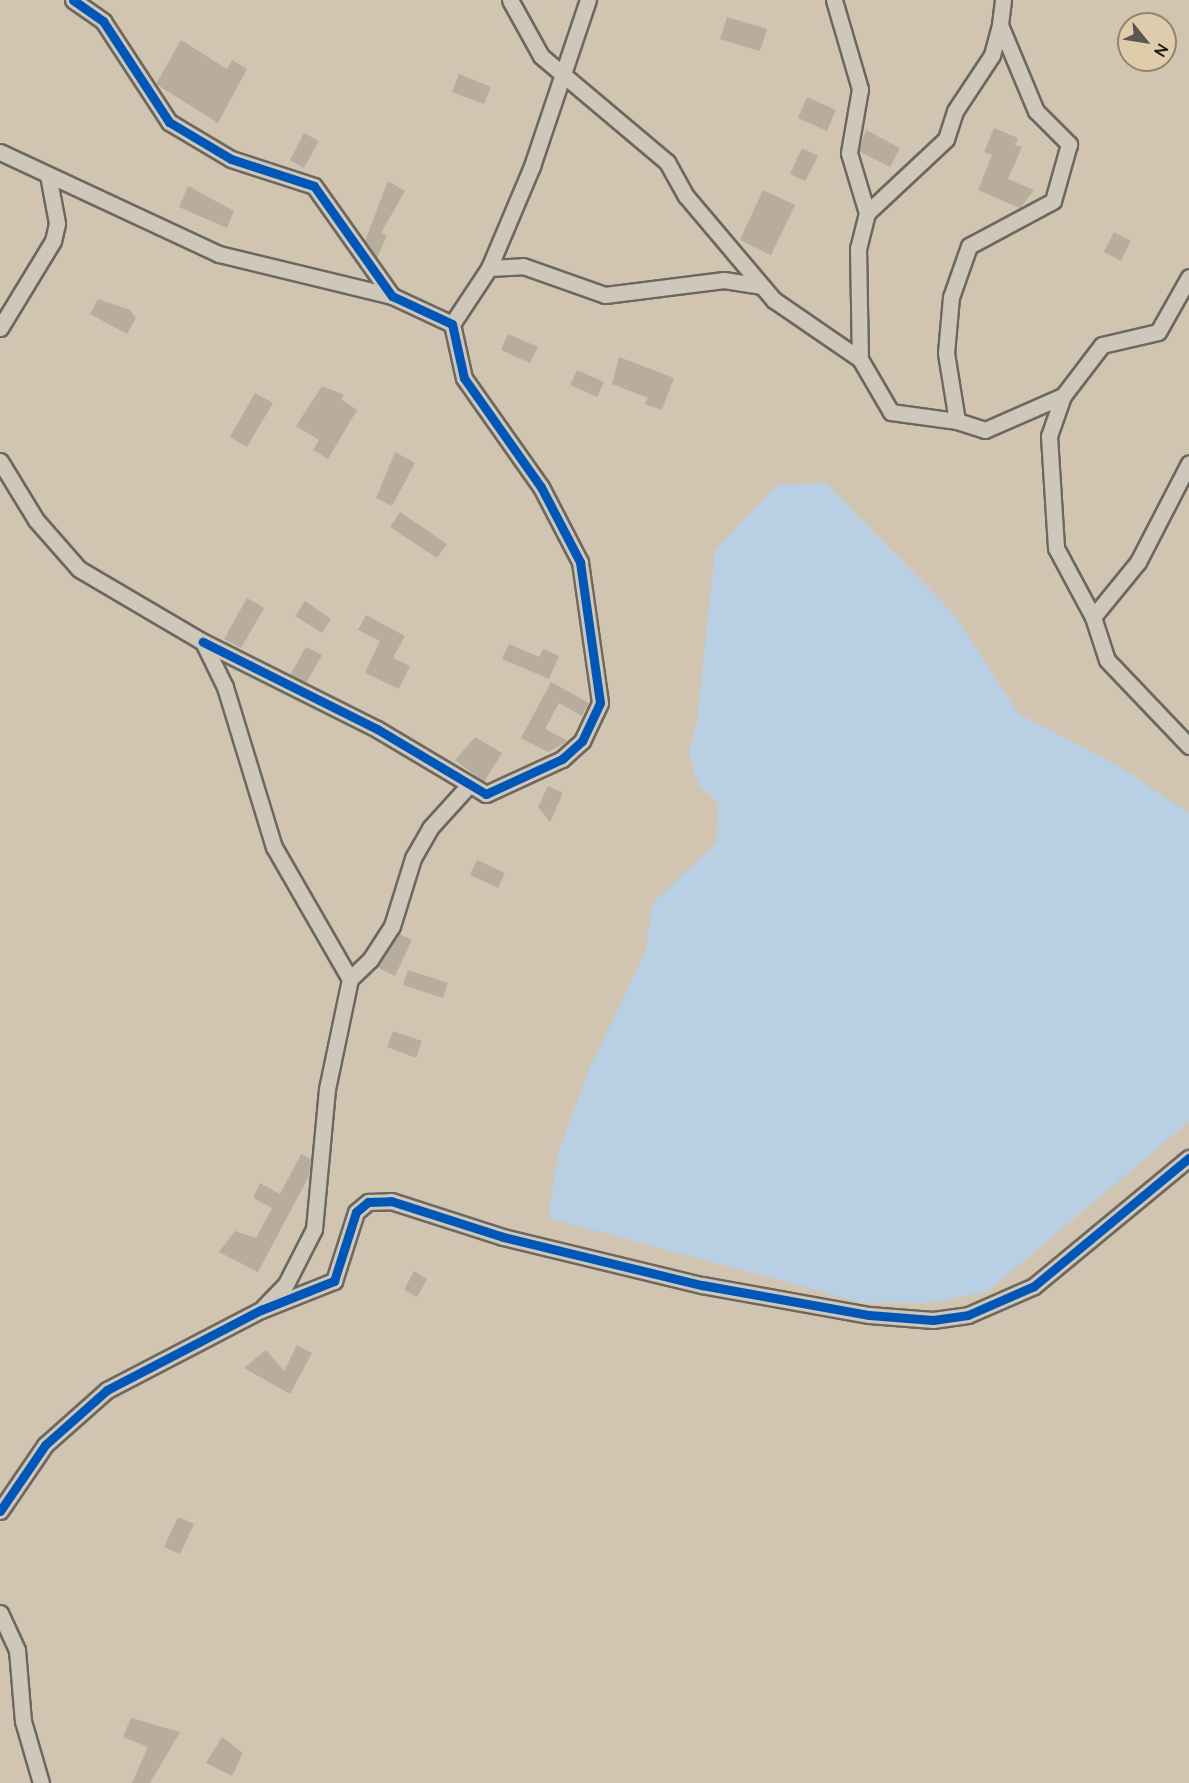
<!DOCTYPE html>
<html>
<head>
<meta charset="utf-8">
<style>
  body { margin:0 }
  #map { position:relative; width:1189px; height:1783px; overflow:hidden; background:#d1c4b1; font-family:"Architects Daughter",sans-serif }
  div>[style] { position:absolute }
  .water>* { inset:0; background:#b9cfe3 }
  .building>* { inset:0; background:#b8ad9d }
  .roads { filter:drop-shadow(2px 0 #6d685f) drop-shadow(-2px 0 #6d685f) drop-shadow(0 2px #6d685f) drop-shadow(0 -2px #6d685f) }
  .street>* { height:15px; margin:-7.5px; padding:0 7.5px; transform-origin:7.5px; border-radius:7.5px; background:#cec7ba }
  .cycleway>* { height:9px; margin:-4.5px; padding:0 4.5px; transform-origin:4.5px; border-radius:4.5px; background:#0057b8 }
  span { translate:-50% -50%; white-space:nowrap; text-align:center; line-height:1.15; -webkit-text-stroke:4.5px #dfccaa; paint-order:stroke }
  .north { position:absolute; left:1117px; top:12px; width:60px; height:60px; box-sizing:border-box; background:#dfccaa; border:2px solid #918671; border-radius:50%; rotate:120deg; font-size:16px; font-weight:700; line-height:24px; text-align:center; color:#1c1c1c }
  .north::after { content:''; display:block; margin:auto; width:21px; height:27px; background:#5b5750; clip-path:polygon(50% 0,100% 100%,50% 72%,0 100%) }
</style>
</head>
<body>
<div id="map">
  <div class="water">
    <i style="clip-path:polygon(826px 483px,954px 614px,1019px 714px,1119px 766px,1189px 813px,1189px 1122px,988px 1291px,932px 1303px,864px 1303px,548px 1218px,558px 1153px,590px 1067px,645px 953px,653px 903px,716px 843px,718px 804px,698px 784px,689px 753px,697px 721px,715px 550px,777px 485px)"></i>
  </div>
  <div class="building">
    <i style="clip-path:polygon(727px 17px,767px 29px,760px 51px,720px 39px)"></i>
    <i style="clip-path:polygon(181px 40px,227px 69px,232px 60px,247px 69px,218px 123px,156px 84px)"></i>
    <i style="clip-path:polygon(459px 74px,491px 87px,484px 104px,452px 92px)"></i>
    <i style="clip-path:polygon(807px 97px,836px 110px,827px 131px,798px 118px)"></i>
    <i style="clip-path:polygon(994px 128px,1018px 138px,1015px 145px,1022px 147px,1008px 179px,1034px 190px,1020px 208px,978px 190px,992px 155px,984px 152px)"></i>
    <i style="clip-path:polygon(866px 130px,900px 148px,890px 167px,859px 151px)"></i>
    <i style="clip-path:polygon(304px 133px,319px 141px,304px 168px,290px 160px)"></i>
    <i style="clip-path:polygon(802px 148px,818px 156px,805px 181px,790px 174px)"></i>
    <i style="clip-path:polygon(388px 181px,405px 191px,381px 233px,387px 235px,377px 258px,365px 241px)"></i>
    <i style="clip-path:polygon(188px 186px,234px 211px,227px 228px,179px 207px)"></i>
    <i style="clip-path:polygon(763px 190px,795px 205px,771px 255px,740px 240px)"></i>
    <i style="clip-path:polygon(1114px 232px,1131px 241px,1121px 261px,1104px 252px)"></i>
    <i style="clip-path:polygon(98px 299px,130px 310px,136px 318px,127px 334px,90px 314px)"></i>
    <i style="clip-path:polygon(508px 334px,538px 347px,530px 363px,501px 350px)"></i>
    <i style="clip-path:polygon(619px 357px,674px 378px,662px 410px,645px 404px,648px 398px,612px 384px)"></i>
    <i style="clip-path:polygon(577px 370px,604px 382px,597px 397px,570px 385px)"></i>
    <i style="clip-path:polygon(322px 386px,344px 395px,341px 399px,357px 410px,328px 459px,313px 450px,319px 440px,296px 426px)"></i>
    <i style="clip-path:polygon(255px 393px,273px 403px,247px 447px,230px 437px)"></i>
    <i style="clip-path:polygon(395px 452px,415px 463px,392px 506px,376px 498px)"></i>
    <i style="clip-path:polygon(400px 512px,447px 544px,437px 558px,390px 527px)"></i>
    <i style="clip-path:polygon(247px 598px,264px 608px,241px 648px,224px 639px)"></i>
    <i style="clip-path:polygon(305px 601px,331px 619px,322px 633px,295px 616px)"></i>
    <i style="clip-path:polygon(366px 615px,405px 636px,393px 658px,410px 666px,399px 689px,365px 673px,380px 641px,358px 630px)"></i>
    <i style="clip-path:polygon(509px 644px,539px 657px,543px 649px,559px 656px,549px 679px,502px 659px)"></i>
    <i style="clip-path:polygon(306px 647px,322px 655px,306px 683px,290px 675px)"></i>
    <i style="clip-path:polygon(551px 682px,589px 703px,582px 716px,559px 703px,545px 729px,568px 741px,548px 752px,521px 738px)"></i>
    <i style="clip-path:polygon(475px 737px,502px 753px,484px 782px,455px 760px)"></i>
    <i style="clip-path:polygon(548px 786px,563px 793px,550px 822px,538px 807px)"></i>
    <i style="clip-path:polygon(477px 860px,505px 873px,498px 888px,470px 875px)"></i>
    <i style="clip-path:polygon(399px 934px,412px 940px,395px 976px,377px 967px)"></i>
    <i style="clip-path:polygon(408px 970px,448px 983px,443px 998px,403px 985px)"></i>
    <i style="clip-path:polygon(393px 1031px,422px 1041px,416px 1058px,387px 1047px)"></i>
    <i style="clip-path:polygon(301px 1154px,311px 1159px,309px 1176px,258px 1272px,219px 1252px,235px 1231px,256px 1238px,272px 1208px,253px 1198px,260px 1183px,280px 1194px)"></i>
    <i style="clip-path:polygon(414px 1271px,427px 1279px,417px 1297px,404px 1290px)"></i>
    <i style="clip-path:polygon(297px 1345px,312px 1353px,290px 1394px,244px 1368px,266px 1350px,284px 1371px)"></i>
    <i style="clip-path:polygon(178px 1517px,194px 1524px,180px 1554px,164px 1547px)"></i>
    <i style="clip-path:polygon(131px 1718px,180px 1732px,150px 1783px,132px 1783px,148px 1747px,123px 1737px)"></i>
    <i style="clip-path:polygon(222px 1737px,243px 1753px,232px 1776px,206px 1763px)"></i>
  </div>
  <div class="roads">
    <div class="street">
      <i style="left:73px;top:0;width:37px;rotate:35deg"></i>
      <i style="left:103px;top:21px;width:121px;rotate:56.8deg"></i>
      <i style="left:169px;top:122px;width:72px;rotate:30.8deg"></i>
      <i style="left:231px;top:159px;width:87px;rotate:18deg"></i>
      <i style="left:314px;top:186px;width:135px;rotate:54.7deg"></i>
      <i style="left:392px;top:296px;width:66px;rotate:25deg"></i>
      <i style="left:452px;top:324px;width:55px;rotate:77.5deg"></i>
      <i style="left:464px;top:378px;width:133px;rotate:54.8deg"></i>
      <i style="left:541px;top:487px;width:85px;rotate:62.5deg"></i>
      <i style="left:580px;top:562px;width:142px;rotate:81.9deg"></i>
      <i style="left:600px;top:703px;width:42px;rotate:115.3deg"></i>
      <i style="left:582px;top:741px;width:27px;rotate:138deg"></i>
      <i style="left:562px;top:759px;width:84px;rotate:155.3deg"></i>
      <i style="left:486px;top:794px;width:127px;rotate:-149.2deg"></i>
      <i style="left:377px;top:729px;width:195px;rotate:-153.4deg"></i>
      <i style="left:510px;top:0;width:64px;rotate:61deg"></i>
      <i style="left:541px;top:56px;width:165px;rotate:40.1deg"></i>
      <i style="left:667px;top:162px;width:39px;rotate:61deg"></i>
      <i style="left:686px;top:196px;width:136px;rotate:49.8deg"></i>
      <i style="left:774px;top:300px;width:104px;rotate:34.5deg"></i>
      <i style="left:834px;top:0;width:93px;rotate:73.7deg"></i>
      <i style="left:860px;top:89px;width:65px;rotate:99.8deg"></i>
      <i style="left:849px;top:153px;width:63px;rotate:73.3deg"></i>
      <i style="left:867px;top:213px;width:36px;rotate:104deg"></i>
      <i style="left:858px;top:248px;width:111px;rotate:89deg"></i>
      <i style="left:860px;top:359px;width:61px;rotate:59.7deg"></i>
      <i style="left:891px;top:412px;width:67px;rotate:7.8deg"></i>
      <i style="left:1003px;top:0;width:25px;rotate:97deg"></i>
      <i style="left:1000px;top:25px;width:93px;rotate:67.3deg"></i>
      <i style="left:1036px;top:111px;width:47px;rotate:45deg"></i>
      <i style="left:1069px;top:144px;width:59px;rotate:105.7deg"></i>
      <i style="left:1053px;top:201px;width:95px;rotate:151.8deg"></i>
      <i style="left:969px;top:246px;width:54px;rotate:109.4deg"></i>
      <i style="left:951px;top:297px;width:56px;rotate:95.1deg"></i>
      <i style="left:946px;top:353px;width:69px;rotate:80.8deg"></i>
      <i style="left:957px;top:421px;width:29px;rotate:18deg"></i>
      <i style="left:985px;top:430px;width:85px;rotate:-23.6deg"></i>
      <i style="left:1063px;top:396px;width:64px;rotate:-52.6deg"></i>
      <i style="left:1102px;top:345px;width:57px;rotate:-13.1deg"></i>
      <i style="left:1158px;top:332px;width:63px;rotate:-60.6deg"></i>
      <i style="left:0;top:152px;width:242px;rotate:25deg"></i>
      <i style="left:219px;top:254px;width:178px;rotate:13.6deg"></i>
      <i style="left:867px;top:213px;width:108px;rotate:-43.1deg"></i>
      <i style="left:946px;top:139px;width:29px;rotate:-72deg"></i>
      <i style="left:955px;top:111px;width:67px;rotate:-56.5deg"></i>
      <i style="left:992px;top:55px;width:31px;rotate:-75deg"></i>
      <i style="left:489px;top:268px;width:34px;rotate:-3deg"></i>
      <i style="left:523px;top:266px;width:87px;rotate:19.5deg"></i>
      <i style="left:605px;top:295px;width:120px;rotate:-7.2deg"></i>
      <i style="left:724px;top:280px;width:37px;rotate:9deg"></i>
      <i style="left:452px;top:324px;width:67px;rotate:-56.5deg"></i>
      <i style="left:489px;top:268px;width:111px;rotate:-67.1deg"></i>
      <i style="left:532px;top:166px;width:175px;rotate:-71.4deg"></i>
      <i style="left:0;top:328px;width:102px;rotate:-58.7deg"></i>
      <i style="left:53px;top:241px;width:18px;rotate:-77deg"></i>
      <i style="left:57px;top:223px;width:49px;rotate:-100.6deg"></i>
      <i style="left:1063px;top:396px;width:42px;rotate:109.3deg"></i>
      <i style="left:1049px;top:436px;width:112px;rotate:86.4deg"></i>
      <i style="left:1056px;top:548px;width:78px;rotate:61.8deg"></i>
      <i style="left:1093px;top:617px;width:45px;rotate:72deg"></i>
      <i style="left:1107px;top:660px;width:119px;rotate:46.4deg"></i>
      <i style="left:0;top:461px;width:69px;rotate:58.6deg"></i>
      <i style="left:36px;top:520px;width:65px;rotate:48.7deg"></i>
      <i style="left:79px;top:569px;width:144px;rotate:30.5deg"></i>
      <i style="left:203px;top:642px;width:50px;rotate:63.9deg"></i>
      <i style="left:225px;top:687px;width:167px;rotate:73deg"></i>
      <i style="left:274px;top:847px;width:152px;rotate:60.1deg"></i>
      <i style="left:350px;top:979px;width:112px;rotate:101.8deg"></i>
      <i style="left:327px;top:1089px;width:141px;rotate:95.3deg"></i>
      <i style="left:314px;top:1229px;width:62px;rotate:117deg"></i>
      <i style="left:286px;top:1284px;width:33px;rotate:134deg"></i>
      <i style="left:1093px;top:617px;width:71px;rotate:-50.7deg"></i>
      <i style="left:1138px;top:562px;width:111px;rotate:-62.7deg"></i>
      <i style="left:350px;top:979px;width:28px;rotate:-44deg"></i>
      <i style="left:370px;top:960px;width:40px;rotate:-57.1deg"></i>
      <i style="left:392px;top:926px;width:71px;rotate:-72.8deg"></i>
      <i style="left:413px;top:858px;width:34px;rotate:-60deg"></i>
      <i style="left:430px;top:828px;width:58px;rotate:-47.8deg"></i>
      <i style="left:0;top:1511px;width:80px;rotate:-55.7deg"></i>
      <i style="left:45px;top:1445px;width:83px;rotate:-41.6deg"></i>
      <i style="left:107px;top:1390px;width:174px;rotate:-27.5deg"></i>
      <i style="left:261px;top:1310px;width:79px;rotate:-21.7deg"></i>
      <i style="left:334px;top:1281px;width:72px;rotate:-72.3deg"></i>
      <i style="left:356px;top:1212px;width:16px;rotate:-40deg"></i>
      <i style="left:368px;top:1202px;width:23px;rotate:-2deg"></i>
      <i style="left:391px;top:1201px;width:118px;rotate:17.8deg"></i>
      <i style="left:503px;top:1237px;width:205px;rotate:13.6deg"></i>
      <i style="left:702px;top:1285px;width:170px;rotate:10.2deg"></i>
      <i style="left:869px;top:1315px;width:64px;rotate:4.5deg"></i>
      <i style="left:933px;top:1320px;width:35px;rotate:-8deg"></i>
      <i style="left:968px;top:1315px;width:72px;rotate:-23.7deg"></i>
      <i style="left:1034px;top:1286px;width:201px;rotate:-39.6deg"></i>
      <i style="left:0;top:1613px;width:41px;rotate:65.3deg"></i>
      <i style="left:17px;top:1650px;width:71px;rotate:85.2deg"></i>
      <i style="left:23px;top:1721px;width:65px;rotate:73.8deg"></i>
    </div>
  </div>
  <div class="cycleway">
    <i style="left:73px;top:0;width:37px;rotate:35deg"></i>
    <i style="left:103px;top:21px;width:121px;rotate:56.8deg"></i>
    <i style="left:169px;top:122px;width:72px;rotate:30.8deg"></i>
    <i style="left:231px;top:159px;width:87px;rotate:18deg"></i>
    <i style="left:314px;top:186px;width:135px;rotate:54.7deg"></i>
    <i style="left:392px;top:296px;width:66px;rotate:25deg"></i>
    <i style="left:452px;top:324px;width:55px;rotate:77.5deg"></i>
    <i style="left:464px;top:378px;width:133px;rotate:54.8deg"></i>
    <i style="left:541px;top:487px;width:85px;rotate:62.5deg"></i>
    <i style="left:580px;top:562px;width:142px;rotate:81.9deg"></i>
    <i style="left:600px;top:703px;width:42px;rotate:115.3deg"></i>
    <i style="left:582px;top:741px;width:27px;rotate:138deg"></i>
    <i style="left:562px;top:759px;width:84px;rotate:155.3deg"></i>
    <i style="left:486px;top:794px;width:127px;rotate:-149.2deg"></i>
    <i style="left:377px;top:729px;width:195px;rotate:-153.4deg"></i>
    <i style="left:0;top:1511px;width:80px;rotate:-55.7deg"></i>
    <i style="left:45px;top:1445px;width:83px;rotate:-41.6deg"></i>
    <i style="left:107px;top:1390px;width:174px;rotate:-27.5deg"></i>
    <i style="left:261px;top:1310px;width:79px;rotate:-21.7deg"></i>
    <i style="left:334px;top:1281px;width:72px;rotate:-72.3deg"></i>
    <i style="left:356px;top:1212px;width:16px;rotate:-40deg"></i>
    <i style="left:368px;top:1202px;width:23px;rotate:-2deg"></i>
    <i style="left:391px;top:1201px;width:118px;rotate:17.8deg"></i>
    <i style="left:503px;top:1237px;width:205px;rotate:13.6deg"></i>
    <i style="left:702px;top:1285px;width:170px;rotate:10.2deg"></i>
    <i style="left:869px;top:1315px;width:64px;rotate:4.5deg"></i>
    <i style="left:933px;top:1320px;width:35px;rotate:-8deg"></i>
    <i style="left:968px;top:1315px;width:72px;rotate:-23.7deg"></i>
    <i style="left:1034px;top:1286px;width:201px;rotate:-39.6deg"></i>
  </div>
  <div class="north">N</div>
</div>
</body>
</html>
